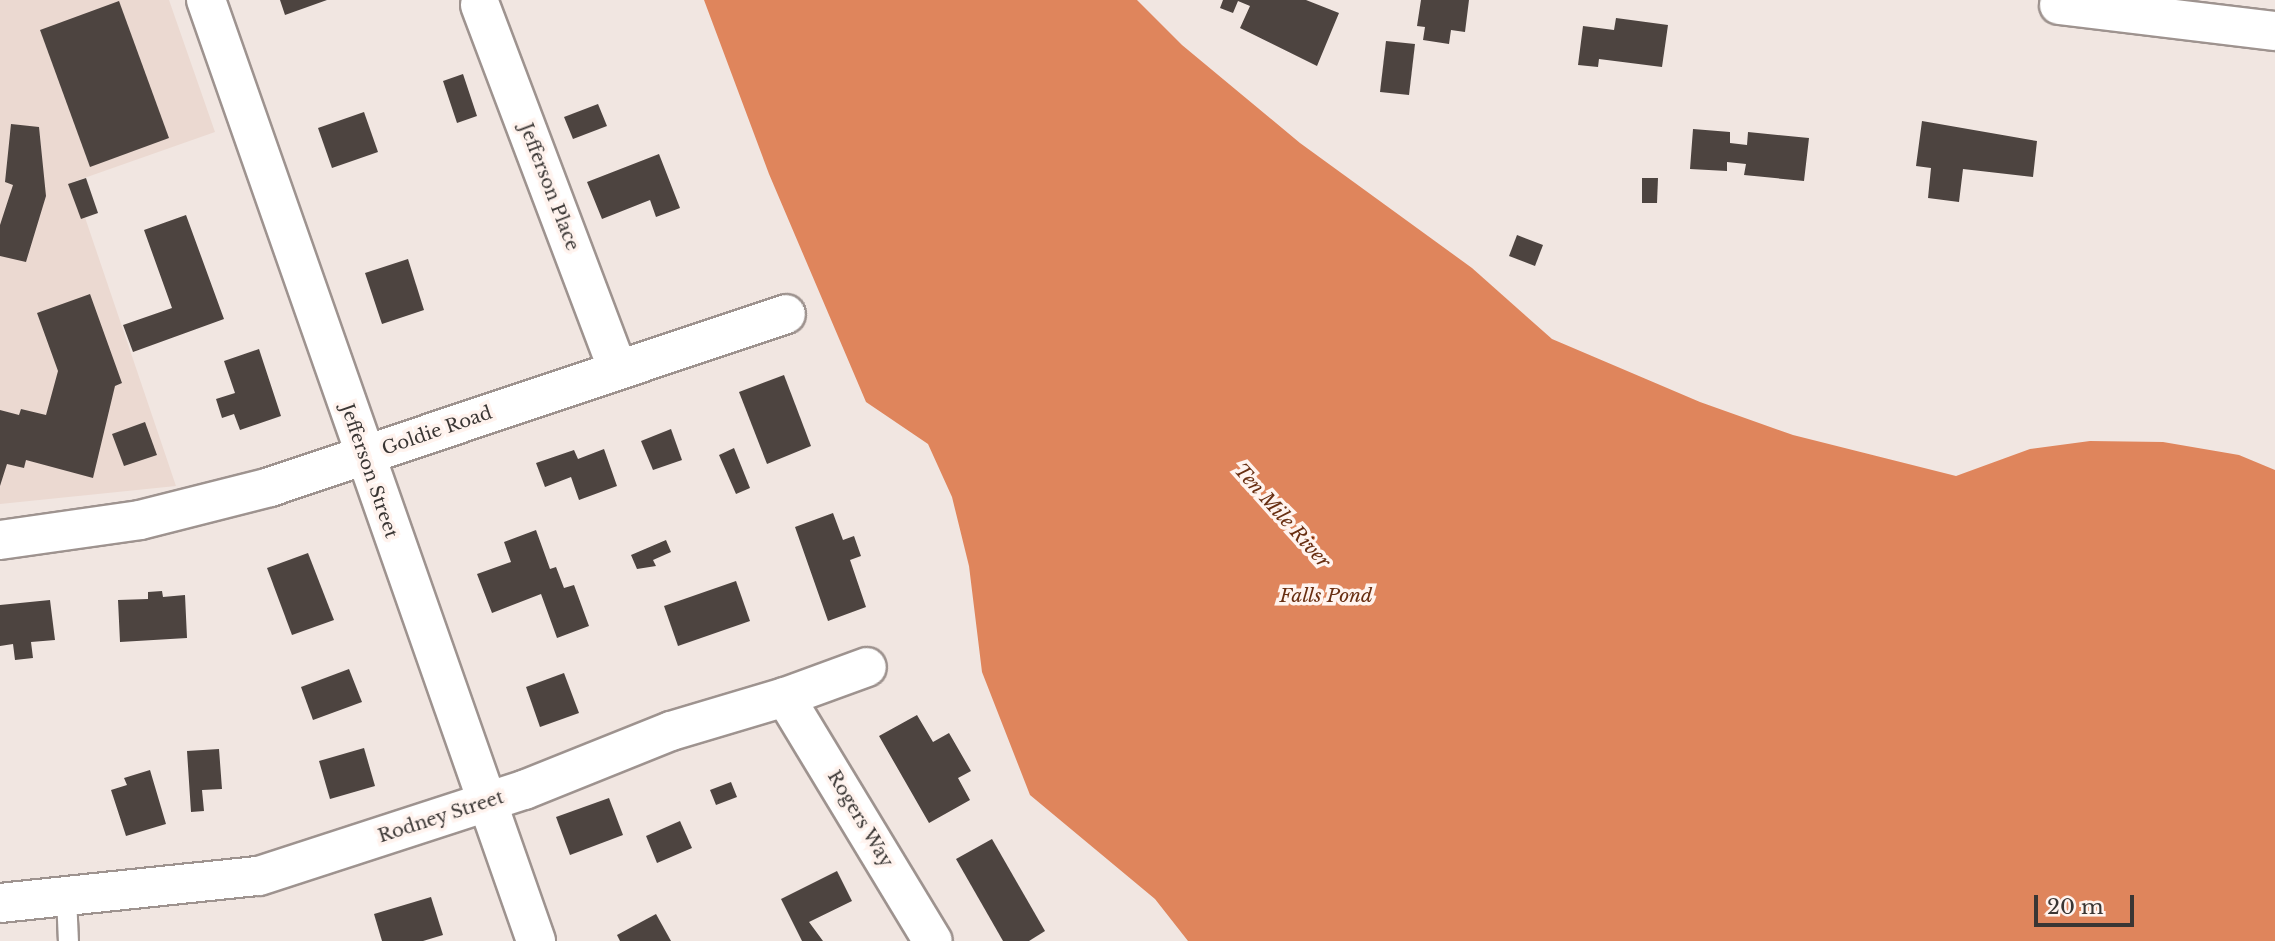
<!DOCTYPE html>
<html>
<head>
<meta charset="utf-8">
<style>
  body { margin:0 }
  #map { position:relative; width:2275px; height:941px; overflow:hidden; background:#f1e6e1; font-family:"Libre Baskerville",serif }
  div>[style] { position:absolute }
  .built>* { inset:0; background:#ebd9d1 }
  .water>* { inset:0; background:#df855c }
  .building>* { inset:0; background:#4d4440 }
  .roads { filter:drop-shadow(2px 0 #9e938f) drop-shadow(-2px 0 #9e938f) drop-shadow(0 2px #9e938f) drop-shadow(0 -2px #9e938f) }
  .service>* { height:19px; margin:-9.5px; padding:0 9.5px; transform-origin:9.5px; border-radius:9.5px; background:#fff }
  .minor>* { height:38px; margin:-19px; padding:0 19px; transform-origin:19px; border-radius:19px; background:#fff }
  span { translate:-50% -50%; white-space:nowrap; text-align:center; line-height:1.15; -webkit-text-stroke:7px #fff3ee; paint-order:stroke }
  .street-label { font-size:18px; color:#3a3634 }
  .water-label { font-size:19px; color:#682e11; font-style:italic }
  .scale { position:absolute; left:2034px; top:895px; width:100px; height:32px; box-sizing:border-box; border:4px solid #3a3634; border-top:0; padding-left:9px; font-size:21px; line-height:24px; white-space:nowrap; color:#3a3634; -webkit-text-stroke:5px #fff3ee; paint-order:stroke }
</style>
</head>
<body>
<div id="map">
  <div class="built">
    <i style="clip-path:polygon(0 0,169px 0,215px 132px,73px 182px,176px 486px,0 504px)"></i>
  </div>
  <div class="water">
    <i style="clip-path:polygon(704px 0,1137px 0,1182px 45px,1300px 143px,1472px 268px,1552px 339px,1700px 402px,1793px 435px,1956px 476px,2030px 449px,2090px 441px,2163px 442px,2239px 455px,2275px 470px,2275px 941px,1188px 941px,1155px 899px,1030px 795px,982px 672px,969px 566px,952px 497px,928px 444px,866px 402px,769px 174px)"></i>
  </div>
  <div class="building">
    <i style="clip-path:polygon(280px 0,327px 0,285px 15px)"></i>
    <i style="clip-path:polygon(1223px 0,1306px 0,1339px 13px,1317px 66px,1240px 28px,1250px 6px,1238px 1px,1233px 13px,1220px 8px)"></i>
    <i style="clip-path:polygon(1421px 0,1469px 0,1465px 32px,1451px 30px,1449px 44px,1423px 40px,1425px 27px,1417px 26px)"></i>
    <i style="clip-path:polygon(119px 1px,169px 138px,90px 167px,40px 30px)"></i>
    <i style="clip-path:polygon(1616px 18px,1668px 25px,1662px 67px,1599px 59px,1598px 67px,1578px 65px,1583px 26px,1614px 30px)"></i>
    <i style="clip-path:polygon(1386px 41px,1415px 44px,1409px 95px,1380px 92px)"></i>
    <i style="clip-path:polygon(463px 74px,477px 116px,457px 123px,443px 81px)"></i>
    <i style="clip-path:polygon(598px 104px,607px 126px,573px 139px,564px 117px)"></i>
    <i style="clip-path:polygon(364px 112px,378px 152px,332px 168px,318px 128px)"></i>
    <i style="clip-path:polygon(1922px 121px,2037px 141px,2033px 177px,1963px 169px,1959px 202px,1928px 198px,1931px 168px,1916px 166px)"></i>
    <i style="clip-path:polygon(11px 124px,39px 127px,46px 196px,26px 262px,0 256px,0 225px,13px 185px,5px 182px)"></i>
    <i style="clip-path:polygon(1693px 129px,1730px 132px,1730px 143px,1747px 145px,1748px 132px,1809px 138px,1804px 181px,1744px 175px,1746px 164px,1727px 162px,1727px 171px,1690px 169px)"></i>
    <i style="clip-path:polygon(659px 154px,680px 208px,656px 217px,650px 200px,602px 219px,587px 182px)"></i>
    <i style="clip-path:polygon(86px 178px,98px 213px,81px 219px,68px 184px)"></i>
    <i style="clip-path:polygon(1642px 178px,1658px 178px,1657px 203px,1642px 203px)"></i>
    <i style="clip-path:polygon(186px 215px,224px 319px,133px 352px,123px 325px,172px 308px,144px 230px)"></i>
    <i style="clip-path:polygon(1517px 235px,1543px 245px,1535px 266px,1509px 256px)"></i>
    <i style="clip-path:polygon(408px 259px,424px 310px,382px 324px,365px 273px)"></i>
    <i style="clip-path:polygon(90px 294px,122px 383px,115px 386px,93px 478px,26px 460px,24px 468px,7px 464px,0 486px,0 410px,19px 415px,21px 409px,46px 415px,58px 371px,37px 313px)"></i>
    <i style="clip-path:polygon(259px 349px,281px 416px,240px 430px,234px 414px,222px 418px,216px 399px,235px 393px,224px 361px)"></i>
    <i style="clip-path:polygon(784px 375px,811px 446px,767px 464px,739px 392px)"></i>
    <i style="clip-path:polygon(145px 422px,157px 455px,124px 466px,112px 434px)"></i>
    <i style="clip-path:polygon(671px 429px,682px 460px,653px 470px,641px 441px)"></i>
    <i style="clip-path:polygon(734px 448px,750px 488px,736px 494px,719px 455px)"></i>
    <i style="clip-path:polygon(604px 449px,617px 486px,579px 500px,571px 477px,545px 487px,536px 463px,574px 450px,578px 459px)"></i>
    <i style="clip-path:polygon(833px 513px,843px 540px,854px 536px,861px 556px,850px 560px,866px 607px,828px 621px,795px 527px)"></i>
    <i style="clip-path:polygon(536px 530px,550px 569px,556px 567px,564px 588px,574px 585px,589px 626px,557px 638px,541px 594px,492px 613px,477px 574px,511px 562px,504px 542px)"></i>
    <i style="clip-path:polygon(666px 540px,671px 552px,653px 560px,656px 566px,637px 569px,631px 555px)"></i>
    <i style="clip-path:polygon(308px 553px,334px 620px,292px 635px,267px 568px)"></i>
    <i style="clip-path:polygon(736px 581px,750px 621px,678px 646px,664px 606px)"></i>
    <i style="clip-path:polygon(162px 591px,163px 597px,185px 595px,187px 638px,120px 642px,118px 600px,148px 599px,148px 592px)"></i>
    <i style="clip-path:polygon(50px 600px,55px 640px,31px 642px,33px 658px,15px 660px,13px 644px,0 646px,0 605px)"></i>
    <i style="clip-path:polygon(349px 669px,362px 702px,313px 720px,301px 687px)"></i>
    <i style="clip-path:polygon(564px 673px,579px 713px,540px 727px,526px 687px)"></i>
    <i style="clip-path:polygon(917px 715px,933px 742px,949px 733px,971px 771px,958px 778px,970px 800px,929px 823px,879px 736px)"></i>
    <i style="clip-path:polygon(364px 748px,375px 786px,330px 799px,319px 761px)"></i>
    <i style="clip-path:polygon(219px 749px,222px 789px,202px 790px,204px 811px,191px 812px,187px 751px)"></i>
    <i style="clip-path:polygon(150px 770px,166px 824px,126px 836px,111px 790px,127px 785px,124px 778px)"></i>
    <i style="clip-path:polygon(731px 782px,737px 797px,716px 805px,710px 790px)"></i>
    <i style="clip-path:polygon(609px 798px,623px 835px,570px 855px,556px 817px)"></i>
    <i style="clip-path:polygon(680px 821px,692px 848px,657px 863px,646px 836px)"></i>
    <i style="clip-path:polygon(992px 839px,1045px 931px,1029px 941px,1003px 941px,956px 859px)"></i>
    <i style="clip-path:polygon(837px 871px,852px 901px,809px 922px,823px 941px,802px 941px,781px 899px)"></i>
    <i style="clip-path:polygon(431px 897px,443px 935px,423px 941px,382px 941px,374px 914px)"></i>
    <i style="clip-path:polygon(656px 914px,671px 941px,620px 941px,617px 935px)"></i>
  </div>
  <div class="roads">
    <div class="service">
      <i style="left:66px;top:896px;width:45px;rotate:87.5deg"></i>
    </div>
    <div class="minor">
      <i style="left:206px;top:0;width:997px;rotate:70.67deg"></i>
      <i style="left:480px;top:5px;width:390px;rotate:69.3deg"></i>
      <i style="left:2059px;top:5px;width:218px;rotate:6.9deg"></i>
      <i style="left:0;top:540px;width:141px;rotate:-8.1deg"></i>
      <i style="left:140px;top:520px;width:134px;rotate:-14.2deg"></i>
      <i style="left:270px;top:487px;width:544px;rotate:-18.53deg"></i>
      <i style="left:785px;top:697px;width:285px;rotate:58.8deg"></i>
      <i style="left:0;top:903px;width:260px;rotate:-6deg"></i>
      <i style="left:259px;top:876px;width:279px;rotate:-18deg"></i>
      <i style="left:524px;top:790px;width:158px;rotate:-21.9deg"></i>
      <i style="left:671px;top:731px;width:119px;rotate:-16.6deg"></i>
      <i style="left:785px;top:697px;width:87px;rotate:-20.1deg"></i>
    </div>
  </div>
  <div class="street-label">
    <span style="left:549px;top:187px;rotate:69deg">Jefferson Place</span>
    <span style="left:437px;top:431px;rotate:-19deg">Goldie Road</span>
    <span style="left:369px;top:471px;rotate:71deg">Jefferson Street</span>
    <span style="left:441px;top:817px;rotate:-18deg">Rodney Street</span>
    <span style="left:860px;top:819px;rotate:59deg">Rogers Way</span>
  </div>
  <div class="water-label">
    <span style="left:1282px;top:516px;rotate:48deg">Ten Mile River</span>
    <span style="left:1326px;top:596px">Falls Pond</span>
  </div>
  <div class="scale">20 m</div>
</div>
</body>
</html>
